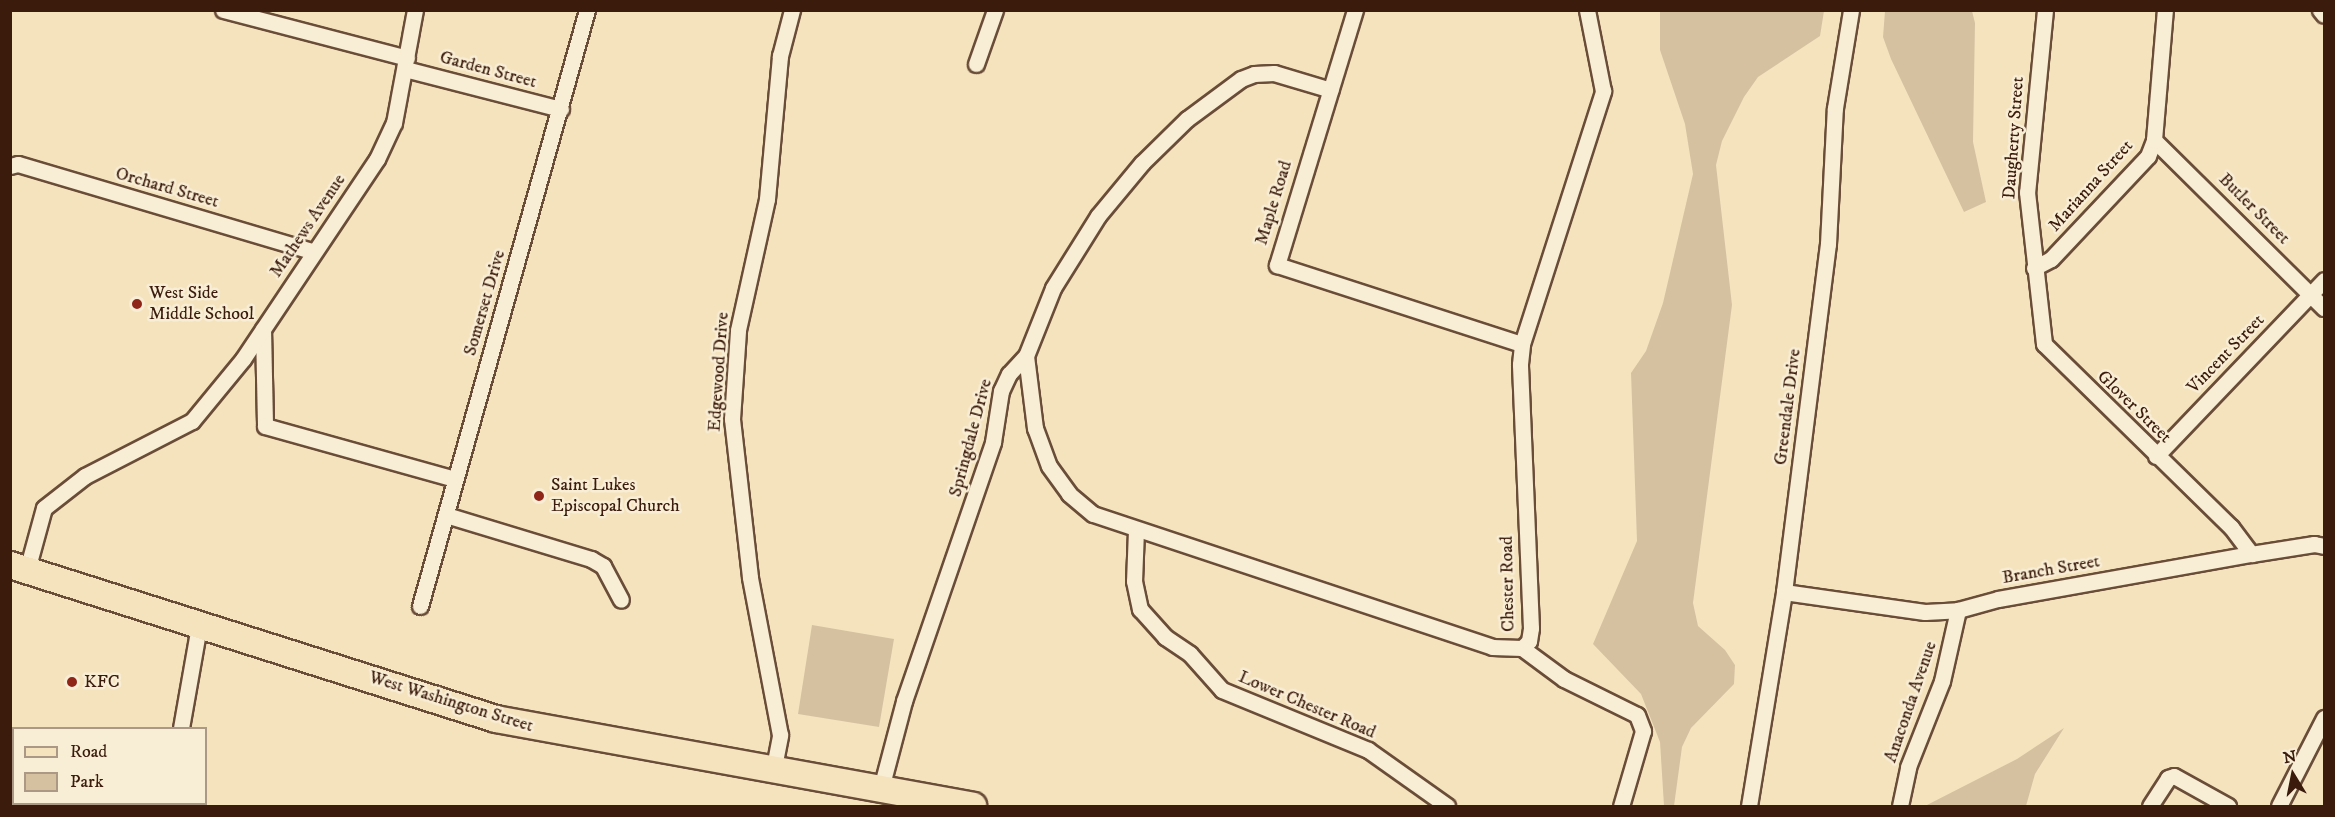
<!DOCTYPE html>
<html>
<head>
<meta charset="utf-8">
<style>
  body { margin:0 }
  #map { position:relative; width:2335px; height:817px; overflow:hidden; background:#f5e3be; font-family:"IM FELL DW Pica",serif }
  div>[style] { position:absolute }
  .green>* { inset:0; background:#d5c1a0 }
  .roads { filter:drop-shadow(2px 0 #6a4d38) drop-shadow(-2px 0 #6a4d38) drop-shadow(0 2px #6a4d38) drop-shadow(0 -2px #6a4d38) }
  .street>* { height:15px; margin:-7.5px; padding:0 7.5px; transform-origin:7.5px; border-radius:7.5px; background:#f8edd5 }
  .primary>* { height:26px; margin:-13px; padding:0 13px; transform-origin:13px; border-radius:13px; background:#f5e3be }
  .dots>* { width:16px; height:16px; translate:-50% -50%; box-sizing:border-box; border:3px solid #f8edd5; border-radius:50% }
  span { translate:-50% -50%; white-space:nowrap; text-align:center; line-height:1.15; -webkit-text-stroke:5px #f8edd5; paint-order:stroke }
  .street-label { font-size:18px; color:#3b1b0c }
  .poi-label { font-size:18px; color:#3b1b0c }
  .left { translate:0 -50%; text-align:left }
  .frame { position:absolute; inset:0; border:12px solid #3b1b0c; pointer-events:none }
  .legend { position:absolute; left:12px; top:727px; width:195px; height:78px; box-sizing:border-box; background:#f8edd5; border:2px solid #ac9985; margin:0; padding:8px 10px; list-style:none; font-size:18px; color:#3b1b0c }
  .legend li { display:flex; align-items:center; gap:12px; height:30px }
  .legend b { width:30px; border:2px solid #ac9985 }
  .north { position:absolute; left:2263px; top:745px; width:60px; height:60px; -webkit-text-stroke:4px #f8edd5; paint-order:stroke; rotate:350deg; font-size:16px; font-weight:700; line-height:24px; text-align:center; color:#3b1b0c }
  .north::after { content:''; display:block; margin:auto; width:21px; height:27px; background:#3b1b0c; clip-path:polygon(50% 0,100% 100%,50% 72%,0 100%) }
</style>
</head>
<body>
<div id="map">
  <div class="green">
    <i style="clip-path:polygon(1660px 11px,1824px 11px,1820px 36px,1758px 77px,1744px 97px,1722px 141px,1716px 165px,1732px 305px,1693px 603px,1698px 626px,1725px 650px,1735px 665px,1734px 684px,1691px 728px,1682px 747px,1674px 806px,1664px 806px,1660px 742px,1641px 694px,1593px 644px,1637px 541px,1631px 373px,1646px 351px,1663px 303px,1693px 174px,1685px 124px,1660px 50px)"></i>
    <i style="clip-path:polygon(1885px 11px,1972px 11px,1975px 23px,1973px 142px,1986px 202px,1964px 212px,1891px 59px,1883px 37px)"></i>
    <i style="clip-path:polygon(812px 625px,894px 639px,879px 727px,798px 714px)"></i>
    <i style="clip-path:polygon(2064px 728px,2035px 774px,2026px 806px,1925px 806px,2017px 759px)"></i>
  </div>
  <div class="roads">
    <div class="street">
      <i style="left:223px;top:10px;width:190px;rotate:14.6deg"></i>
      <i style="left:1355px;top:10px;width:267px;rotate:107deg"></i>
      <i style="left:1277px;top:265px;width:257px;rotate:17.9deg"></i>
      <i style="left:2045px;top:10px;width:183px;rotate:95.6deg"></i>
      <i style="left:2027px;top:192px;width:153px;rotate:83.6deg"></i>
      <i style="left:2044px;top:344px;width:262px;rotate:44.4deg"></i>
      <i style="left:2231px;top:527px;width:34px;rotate:53deg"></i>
      <i style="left:2320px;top:10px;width:6px;rotate:51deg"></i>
      <i style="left:976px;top:64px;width:57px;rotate:-70.6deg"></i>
      <i style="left:405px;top:69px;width:161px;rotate:14.4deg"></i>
      <i style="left:2154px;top:140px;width:239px;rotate:44.7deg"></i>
      <i style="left:10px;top:166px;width:8px;rotate:-14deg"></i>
      <i style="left:18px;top:164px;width:307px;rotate:16.5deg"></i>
      <i style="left:2034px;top:268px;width:19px;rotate:-28deg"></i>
      <i style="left:2051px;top:259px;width:141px;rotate:-46.7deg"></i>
      <i style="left:2148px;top:156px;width:17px;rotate:-69deg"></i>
      <i style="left:2154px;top:140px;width:130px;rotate:-85.2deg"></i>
      <i style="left:263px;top:329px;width:97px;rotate:88.8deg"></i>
      <i style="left:265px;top:426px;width:197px;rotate:15.6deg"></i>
      <i style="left:1026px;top:356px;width:73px;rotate:82.9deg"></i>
      <i style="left:1035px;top:428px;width:40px;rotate:69.8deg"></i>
      <i style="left:1049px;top:466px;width:34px;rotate:54deg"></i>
      <i style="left:1069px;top:494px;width:31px;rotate:40deg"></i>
      <i style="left:1093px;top:514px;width:421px;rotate:18.4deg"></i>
      <i style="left:1492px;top:647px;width:30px;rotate:2deg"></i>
      <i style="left:1522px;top:648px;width:10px;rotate:-45deg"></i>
      <i style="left:1529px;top:641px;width:13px;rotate:-81deg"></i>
      <i style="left:1531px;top:628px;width:264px;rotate:-92.4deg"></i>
      <i style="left:1520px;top:364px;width:20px;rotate:-84deg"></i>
      <i style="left:1522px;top:344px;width:266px;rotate:-72.2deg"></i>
      <i style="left:1603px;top:91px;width:83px;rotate:-101.2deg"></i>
      <i style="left:2156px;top:456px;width:243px;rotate:-46.3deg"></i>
      <i style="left:446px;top:515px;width:152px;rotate:16.9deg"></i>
      <i style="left:591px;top:559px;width:14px;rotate:30deg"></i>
      <i style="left:603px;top:566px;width:38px;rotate:62deg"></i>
      <i style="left:1136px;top:530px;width:51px;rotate:92.2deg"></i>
      <i style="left:1134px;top:581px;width:29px;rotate:78deg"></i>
      <i style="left:1140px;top:609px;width:38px;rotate:48deg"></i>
      <i style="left:1165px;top:637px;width:30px;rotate:34deg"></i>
      <i style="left:1190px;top:654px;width:48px;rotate:48.4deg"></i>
      <i style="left:1222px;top:690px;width:158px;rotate:22.3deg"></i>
      <i style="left:1368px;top:750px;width:97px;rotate:35.3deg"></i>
      <i style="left:27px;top:570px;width:64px;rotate:-74.7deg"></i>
      <i style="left:44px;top:508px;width:52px;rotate:-38deg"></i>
      <i style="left:85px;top:476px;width:120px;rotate:-27.2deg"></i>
      <i style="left:192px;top:421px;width:80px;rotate:-50.6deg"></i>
      <i style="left:243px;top:359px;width:241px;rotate:-56.2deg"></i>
      <i style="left:377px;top:159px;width:40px;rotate:-65deg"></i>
      <i style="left:394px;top:123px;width:115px;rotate:-79.5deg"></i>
      <i style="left:1784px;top:592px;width:142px;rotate:8.1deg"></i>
      <i style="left:1925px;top:612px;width:33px;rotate:-3deg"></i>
      <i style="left:1958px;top:610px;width:41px;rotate:-15.4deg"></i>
      <i style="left:1998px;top:599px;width:257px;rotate:-10.1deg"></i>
      <i style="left:2251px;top:554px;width:64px;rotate:-9deg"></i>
      <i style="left:2314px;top:544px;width:10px;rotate:11deg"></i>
      <i style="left:420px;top:606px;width:619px;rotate:-74.35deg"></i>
      <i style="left:1522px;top:648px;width:52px;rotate:36.4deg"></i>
      <i style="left:1564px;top:679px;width:81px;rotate:26.3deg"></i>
      <i style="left:1637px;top:715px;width:17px;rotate:69deg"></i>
      <i style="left:1643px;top:731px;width:78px;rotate:106.3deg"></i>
      <i style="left:181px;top:728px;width:104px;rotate:-80deg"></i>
      <i style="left:773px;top:772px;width:38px;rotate:-79deg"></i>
      <i style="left:780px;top:735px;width:161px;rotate:-100.8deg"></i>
      <i style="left:750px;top:577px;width:159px;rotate:-96.5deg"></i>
      <i style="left:732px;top:419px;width:89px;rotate:-86.1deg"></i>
      <i style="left:738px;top:330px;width:134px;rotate:-77.5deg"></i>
      <i style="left:767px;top:199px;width:144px;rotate:-84.8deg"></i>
      <i style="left:780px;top:56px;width:48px;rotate:-75.4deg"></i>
      <i style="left:880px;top:792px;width:94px;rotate:-75.2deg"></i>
      <i style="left:904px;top:701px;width:274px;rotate:-71deg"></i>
      <i style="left:993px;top:442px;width:52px;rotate:-81.1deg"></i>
      <i style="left:1001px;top:391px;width:19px;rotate:-65deg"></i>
      <i style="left:1009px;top:374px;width:25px;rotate:-47deg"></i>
      <i style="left:1026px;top:356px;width:73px;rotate:-68.3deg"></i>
      <i style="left:1053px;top:288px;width:85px;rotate:-58deg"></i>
      <i style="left:1098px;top:216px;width:69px;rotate:-50.3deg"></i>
      <i style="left:1142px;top:163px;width:63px;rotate:-44.4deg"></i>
      <i style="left:1187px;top:119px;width:67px;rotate:-36.5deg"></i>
      <i style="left:1241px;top:79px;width:14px;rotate:-21deg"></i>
      <i style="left:1254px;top:74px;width:20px;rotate:-3deg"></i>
      <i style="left:1274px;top:73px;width:59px;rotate:16.6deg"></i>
      <i style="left:168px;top:806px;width:2px;rotate:-90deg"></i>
      <i style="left:1749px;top:806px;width:217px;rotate:-80.7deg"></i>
      <i style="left:1784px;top:592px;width:351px;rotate:-82.8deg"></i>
      <i style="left:1828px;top:244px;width:136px;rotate:-87.1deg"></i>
      <i style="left:1835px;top:108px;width:99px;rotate:-80.7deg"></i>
      <i style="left:1900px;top:806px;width:40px;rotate:-78deg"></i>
      <i style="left:1908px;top:767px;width:92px;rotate:-68.4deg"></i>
      <i style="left:1942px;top:681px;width:73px;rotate:-77.3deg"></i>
      <i style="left:2150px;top:806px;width:33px;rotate:-57deg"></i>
      <i style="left:2168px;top:778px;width:6px;rotate:-18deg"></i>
      <i style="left:2174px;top:776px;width:62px;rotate:29.1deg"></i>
      <i style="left:2279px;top:806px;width:99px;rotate:-62.9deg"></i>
    </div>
    <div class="primary">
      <i style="left:10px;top:565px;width:510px;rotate:17.58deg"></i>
      <i style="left:496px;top:719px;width:485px;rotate:10.3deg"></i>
    </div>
  </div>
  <div class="dots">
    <i style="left:137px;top:304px;background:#8f2418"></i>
    <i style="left:539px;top:496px;background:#8f2418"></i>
    <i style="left:72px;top:682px;background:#8f2418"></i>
  </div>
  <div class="street-label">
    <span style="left:488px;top:70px;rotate:15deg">Garden Street</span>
    <span style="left:2014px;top:138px;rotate:-86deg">Daugherty Street</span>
    <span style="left:2091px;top:186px;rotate:-48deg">Marianna Street</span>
    <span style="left:167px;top:188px;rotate:16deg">Orchard Street</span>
    <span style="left:1274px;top:203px;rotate:-73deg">Maple Road</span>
    <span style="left:2254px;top:209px;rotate:45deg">Butler Street</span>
    <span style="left:308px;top:226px;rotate:-56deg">Mathews Avenue</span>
    <span style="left:485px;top:303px;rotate:-74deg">Somerset Drive</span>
    <span style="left:2226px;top:354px;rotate:-46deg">Vincent Street</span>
    <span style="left:719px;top:372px;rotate:-86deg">Edgewood Drive</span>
    <span style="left:1788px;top:407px;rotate:-83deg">Greendale Drive</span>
    <span style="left:2134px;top:407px;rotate:44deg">Glover Street</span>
    <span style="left:971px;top:438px;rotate:-75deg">Springdale Drive</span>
    <span style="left:2051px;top:570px;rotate:-10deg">Branch Street</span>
    <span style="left:1508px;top:584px;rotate:-91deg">Chester Road</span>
    <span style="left:451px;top:702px;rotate:17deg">West Washington Street</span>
    <span style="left:1911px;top:702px;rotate:-71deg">Anaconda Avenue</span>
    <span style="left:1307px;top:705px;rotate:23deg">Lower Chester Road</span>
  </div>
  <div class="poi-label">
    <span class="left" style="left:149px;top:304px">West Side<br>Middle School</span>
    <span class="left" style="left:551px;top:496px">Saint Lukes<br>Episcopal Church</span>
    <span class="left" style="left:84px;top:682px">KFC</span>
  </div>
  <div class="frame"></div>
  <ul class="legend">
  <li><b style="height:8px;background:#f5e3be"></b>Road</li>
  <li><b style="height:16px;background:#d5c1a0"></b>Park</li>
  </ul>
  <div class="north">N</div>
</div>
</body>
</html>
